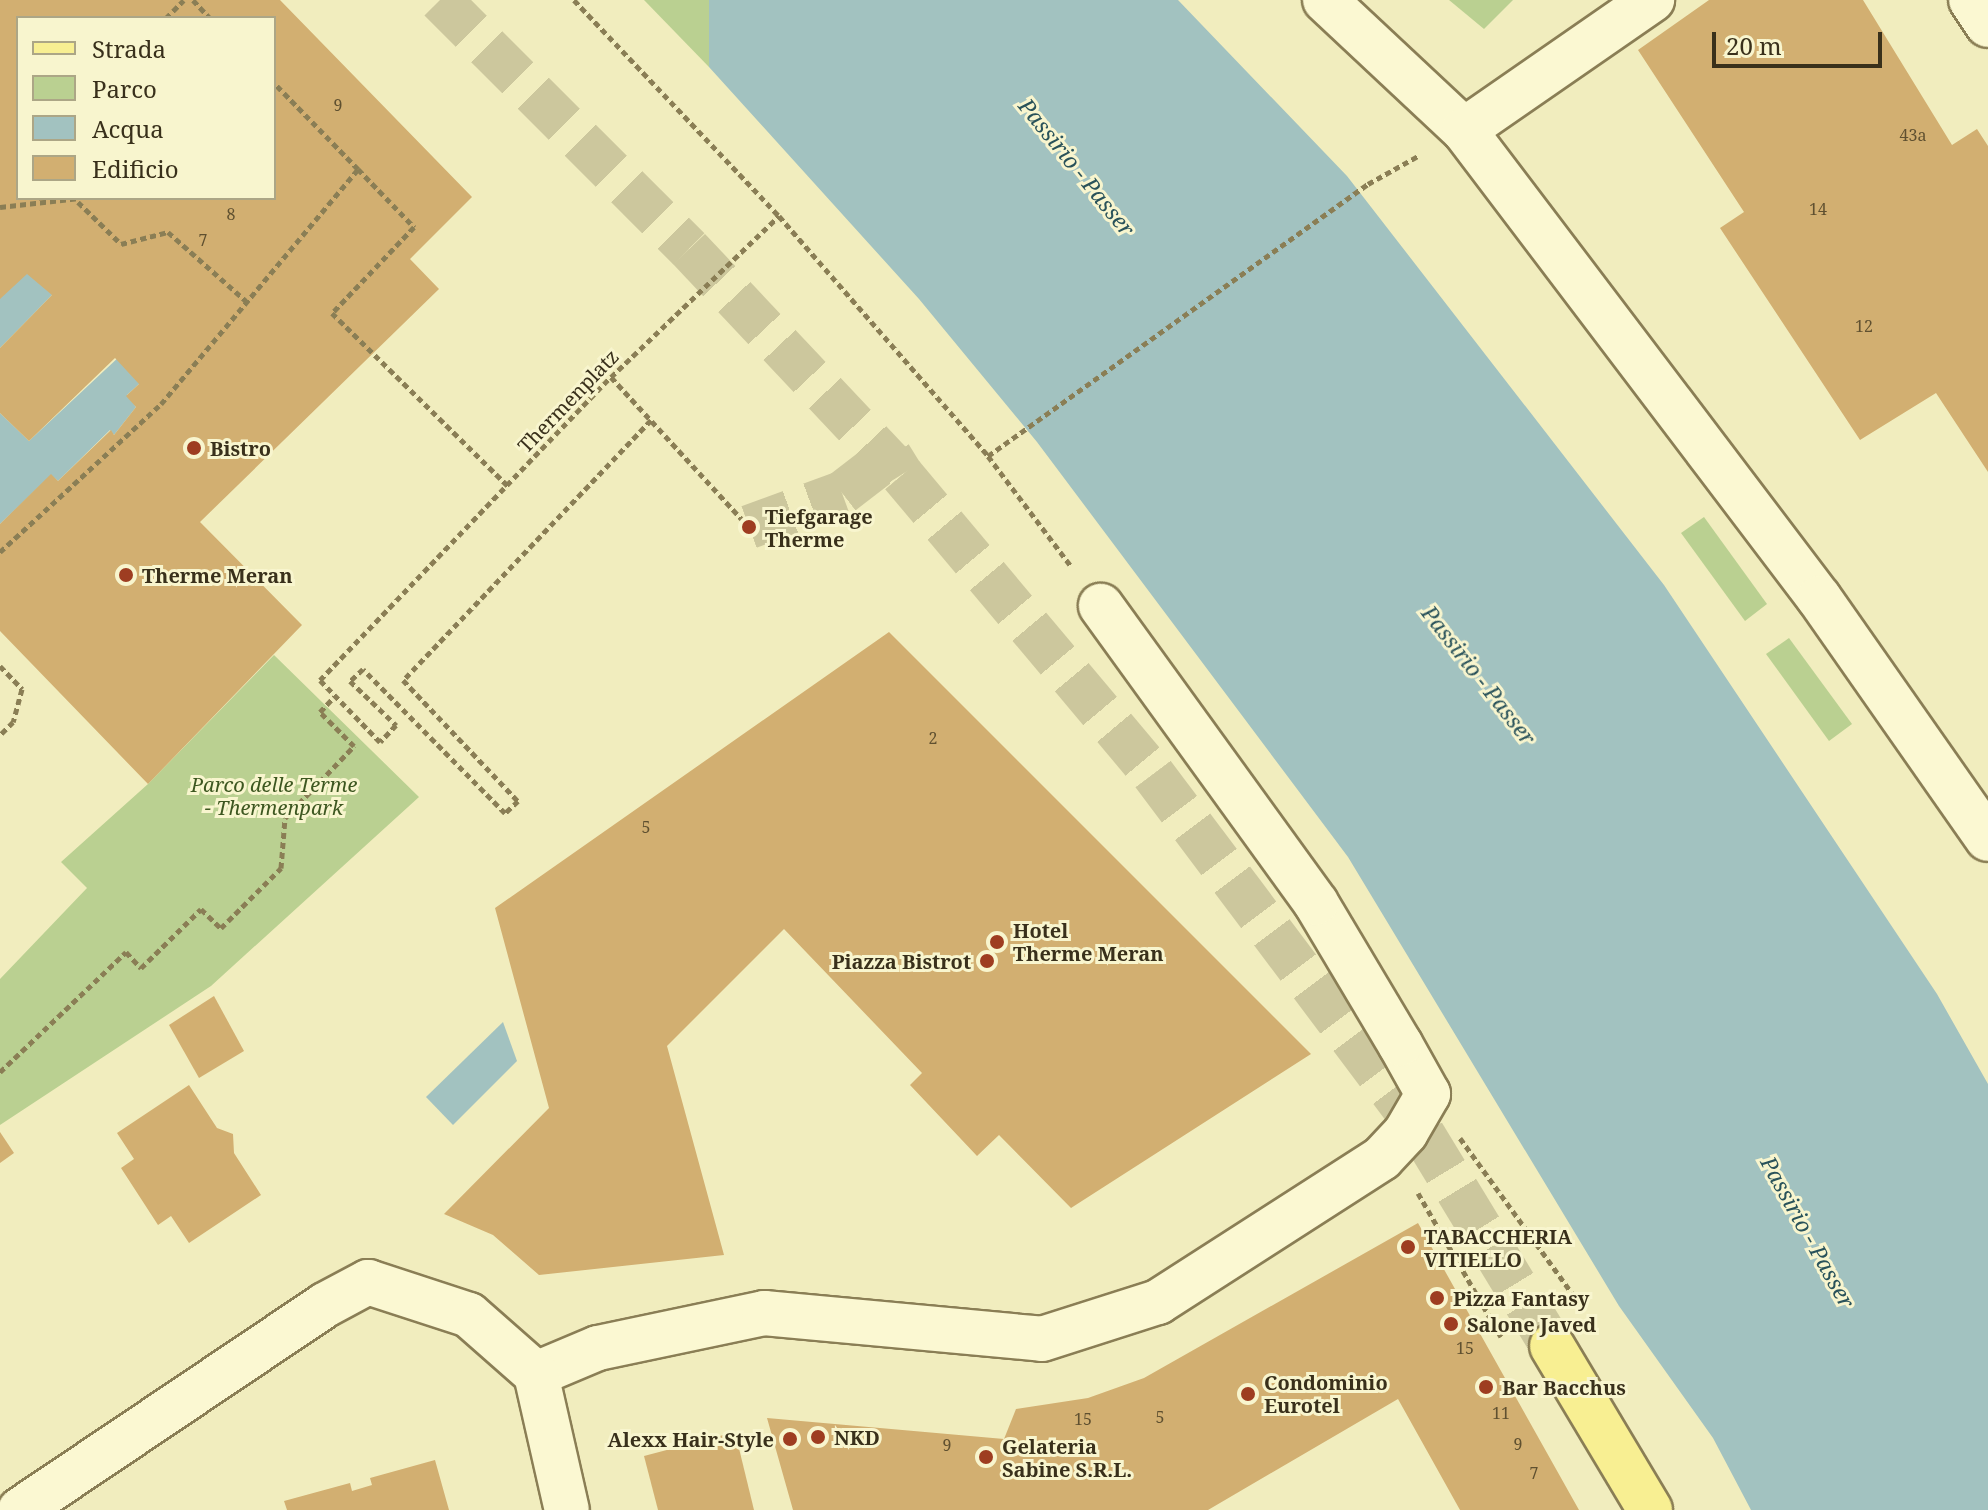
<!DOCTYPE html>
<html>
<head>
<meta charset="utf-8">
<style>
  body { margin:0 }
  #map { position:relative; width:1988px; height:1510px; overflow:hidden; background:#f1edbe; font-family:"Noto Serif",serif }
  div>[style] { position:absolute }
  .green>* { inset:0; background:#bad091 }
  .water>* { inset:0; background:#a2c2c0 }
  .building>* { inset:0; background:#d2af71 }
  .minor-tunnel>* { height:44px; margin-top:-22px; transform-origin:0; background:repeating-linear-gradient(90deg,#ccc79d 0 44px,transparent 0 66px) }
  .major-tunnel>* { height:44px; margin-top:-22px; transform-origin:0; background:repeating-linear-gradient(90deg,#ccc79d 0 44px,transparent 0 66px) }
  .path>* { height:5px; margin-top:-2.5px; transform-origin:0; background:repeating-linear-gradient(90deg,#8a7e55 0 6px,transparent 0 10px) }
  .roads { filter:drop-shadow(2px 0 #8a7e55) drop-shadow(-2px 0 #8a7e55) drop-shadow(0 2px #8a7e55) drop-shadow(0 -2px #8a7e55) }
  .minor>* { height:44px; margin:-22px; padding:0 22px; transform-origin:22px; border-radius:22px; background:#fbf8d2 }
  .major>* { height:44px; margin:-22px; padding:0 22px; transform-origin:22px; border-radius:22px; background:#f8ef92 }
  .dots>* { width:22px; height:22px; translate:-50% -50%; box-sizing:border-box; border:4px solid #f8f5ce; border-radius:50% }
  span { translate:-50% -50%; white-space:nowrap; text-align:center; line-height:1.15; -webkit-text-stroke:6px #f8f5ce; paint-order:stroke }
  .number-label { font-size:16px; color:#5f5030 }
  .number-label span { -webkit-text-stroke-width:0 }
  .street-label { font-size:20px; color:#39301b }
  .poi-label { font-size:20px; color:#39301b; font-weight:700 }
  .left { translate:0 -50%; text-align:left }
  .right { translate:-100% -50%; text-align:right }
  .park-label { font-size:20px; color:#3d5720; font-style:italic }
  .water-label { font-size:22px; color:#29525a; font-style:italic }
  .legend { position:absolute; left:16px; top:16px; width:260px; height:184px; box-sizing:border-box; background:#f8f5ce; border:2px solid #aca686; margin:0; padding:10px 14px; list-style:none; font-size:24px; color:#39301b }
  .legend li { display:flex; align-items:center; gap:16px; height:40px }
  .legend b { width:40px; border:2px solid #aca686 }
  .scale { position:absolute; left:1712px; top:32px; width:170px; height:36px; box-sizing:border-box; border:4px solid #39301b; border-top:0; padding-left:10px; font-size:24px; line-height:28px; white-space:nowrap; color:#39301b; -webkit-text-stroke:6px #f8f5ce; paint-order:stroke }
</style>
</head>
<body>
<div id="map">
  <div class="green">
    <i style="clip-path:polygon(644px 0,709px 0,709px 67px)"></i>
    <i style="clip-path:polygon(1449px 0,1513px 0,1484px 29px)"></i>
    <i style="clip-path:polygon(1704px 517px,1767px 604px,1745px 621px,1681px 533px)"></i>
    <i style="clip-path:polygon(1789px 638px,1852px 724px,1829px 741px,1766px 654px)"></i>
    <i style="clip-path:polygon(274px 655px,419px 797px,211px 986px,0 1125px,0 979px,87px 888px,61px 862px,148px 784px)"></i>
  </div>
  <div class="water">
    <i style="clip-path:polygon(709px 0,1178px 0,1347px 176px,1664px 585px,1937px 994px,1988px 1084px,1988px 1510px,1751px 1510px,1713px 1438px,1619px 1306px,1348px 857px,1037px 442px,919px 299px,709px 67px)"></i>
    <i style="clip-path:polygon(153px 198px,52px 295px,0 348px,0 298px,80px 214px)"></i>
    <i style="clip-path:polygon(151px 327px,175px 351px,127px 395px,136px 407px,114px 435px,110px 430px,58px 481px,51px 475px,0 524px,0 413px,29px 441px)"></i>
    <i style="clip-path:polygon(503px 1022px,517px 1061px,453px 1125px,426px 1097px)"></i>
  </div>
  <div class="building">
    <i style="clip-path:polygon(evenodd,0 0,280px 0,472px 197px,410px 259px,439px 289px,200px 522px,302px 625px,148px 784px,0 631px,0 524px,51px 474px,58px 481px,111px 430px,114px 435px,136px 407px,126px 396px,139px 384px,115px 358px,29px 441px,0 413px,0 348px,52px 295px,27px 274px,0 299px,0 0,18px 18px,274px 18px,274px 198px,18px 198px,18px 18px)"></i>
    <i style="clip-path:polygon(1709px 0,1863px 0,1952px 145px,1977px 129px,1988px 146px,1988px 472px,1936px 393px,1860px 440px,1720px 228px,1744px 212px,1638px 50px)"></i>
    <i style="clip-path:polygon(889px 632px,1311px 1054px,1071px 1208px,999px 1135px,977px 1156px,910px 1085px,922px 1073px,784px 929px,667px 1046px,724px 1255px,539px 1275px,493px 1235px,444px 1214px,549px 1108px,495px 908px)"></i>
    <i style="clip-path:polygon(214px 996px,244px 1051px,199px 1078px,169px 1025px)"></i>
    <i style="clip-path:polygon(189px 1085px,217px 1128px,233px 1134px,234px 1153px,261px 1195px,189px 1243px,171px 1216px,158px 1225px,121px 1168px,134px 1159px,117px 1133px)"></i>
    <i style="clip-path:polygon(0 1132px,14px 1153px,0 1163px)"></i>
    <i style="clip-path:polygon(1418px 1223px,1579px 1510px,1460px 1510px,1398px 1399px,1208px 1510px,793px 1510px,767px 1418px,1004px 1439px,1016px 1409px,1088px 1398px,1144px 1378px)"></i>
    <i style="clip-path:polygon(735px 1432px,754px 1510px,658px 1510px,644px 1456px)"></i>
    <i style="clip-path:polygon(435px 1460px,449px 1510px,287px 1510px,284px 1501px,350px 1483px,352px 1491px,372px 1485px,370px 1478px)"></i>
  </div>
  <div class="minor-tunnel">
    <i style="left:749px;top:527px;width:99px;rotate:-20.1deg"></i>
    <i style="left:842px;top:493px;width:61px;rotate:-37.6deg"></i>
    <i style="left:890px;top:456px;width:22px;rotate:58deg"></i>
  </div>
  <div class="major-tunnel">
    <i style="left:440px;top:0;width:352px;rotate:45deg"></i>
    <i style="left:689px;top:249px;width:311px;rotate:46.7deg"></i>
    <i style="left:902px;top:475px;width:390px;rotate:50deg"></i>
    <i style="left:1153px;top:774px;width:450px;rotate:53.1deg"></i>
    <i style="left:1423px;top:1134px;width:248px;rotate:58.7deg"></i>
  </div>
  <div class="path">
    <i style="left:193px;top:0;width:25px;rotate:47deg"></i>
    <i style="left:574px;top:0;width:298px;rotate:46.5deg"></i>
    <i style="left:779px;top:216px;width:318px;rotate:48.9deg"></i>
    <i style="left:988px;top:456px;width:138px;rotate:53deg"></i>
    <i style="left:166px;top:18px;width:25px;rotate:-45deg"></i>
    <i style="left:358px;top:169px;width:81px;rotate:46deg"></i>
    <i style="left:414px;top:227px;width:119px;rotate:133.6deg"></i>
    <i style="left:332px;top:313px;width:247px;rotate:44.5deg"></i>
    <i style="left:78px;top:202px;width:60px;rotate:44.3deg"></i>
    <i style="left:121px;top:244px;width:49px;rotate:-14.3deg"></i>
    <i style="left:168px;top:232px;width:104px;rotate:41.5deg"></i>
    <i style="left:0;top:207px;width:80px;rotate:-6.5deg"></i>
    <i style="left:611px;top:377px;width:204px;rotate:47.4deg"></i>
    <i style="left:651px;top:420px;width:359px;rotate:133.6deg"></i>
    <i style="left:403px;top:680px;width:167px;rotate:46.5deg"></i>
    <i style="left:518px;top:801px;width:18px;rotate:137deg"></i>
    <i style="left:505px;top:813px;width:202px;rotate:-134.6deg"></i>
    <i style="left:363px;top:669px;width:18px;rotate:137deg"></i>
    <i style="left:350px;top:681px;width:64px;rotate:43.7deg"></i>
    <i style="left:396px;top:725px;width:23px;rotate:133deg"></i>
    <i style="left:380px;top:742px;width:86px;rotate:-134.1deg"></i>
    <i style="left:320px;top:680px;width:420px;rotate:-46.2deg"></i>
    <i style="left:611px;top:377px;width:233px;rotate:-43.8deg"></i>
    <i style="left:988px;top:456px;width:467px;rotate:-35.6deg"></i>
    <i style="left:1368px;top:184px;width:57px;rotate:-29.2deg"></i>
    <i style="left:0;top:552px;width:219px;rotate:-42.6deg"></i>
    <i style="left:161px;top:404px;width:307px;rotate:-50deg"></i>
    <i style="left:358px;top:169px;width:120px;rotate:-134.3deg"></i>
    <i style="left:0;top:666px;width:32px;rotate:46deg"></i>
    <i style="left:22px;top:689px;width:34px;rotate:105deg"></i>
    <i style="left:13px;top:722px;width:18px;rotate:135deg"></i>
    <i style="left:0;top:1072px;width:174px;rotate:-43.6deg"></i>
    <i style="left:126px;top:952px;width:22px;rotate:47deg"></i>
    <i style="left:141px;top:968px;width:84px;rotate:-44.5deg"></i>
    <i style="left:201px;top:909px;width:28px;rotate:44deg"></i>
    <i style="left:221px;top:928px;width:85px;rotate:-45deg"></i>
    <i style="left:281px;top:868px;width:50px;rotate:-85.4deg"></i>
    <i style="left:285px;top:818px;width:100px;rotate:-46.2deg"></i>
    <i style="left:354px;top:746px;width:48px;rotate:-135deg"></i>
    <i style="left:320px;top:712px;width:21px;rotate:-47deg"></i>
    <i style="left:1460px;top:1138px;width:198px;rotate:54.2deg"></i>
    <i style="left:1418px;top:1193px;width:166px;rotate:60deg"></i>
  </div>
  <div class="roads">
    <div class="minor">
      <i style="left:1325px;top:0;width:190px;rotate:43.1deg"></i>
      <i style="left:1464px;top:130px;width:587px;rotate:52.82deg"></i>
      <i style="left:1819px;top:598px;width:294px;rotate:55deg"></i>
      <i style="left:1971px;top:0;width:30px;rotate:56deg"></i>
      <i style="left:1464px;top:130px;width:229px;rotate:-34.7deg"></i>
      <i style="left:536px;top:1374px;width:67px;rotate:-22.8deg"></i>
      <i style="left:598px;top:1348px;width:170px;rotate:-11.9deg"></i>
      <i style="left:764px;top:1313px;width:279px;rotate:5.3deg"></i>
      <i style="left:1042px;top:1339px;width:122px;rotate:-17.7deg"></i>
      <i style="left:1158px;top:1302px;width:266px;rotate:-32.7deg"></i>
      <i style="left:1382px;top:1158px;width:35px;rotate:-47deg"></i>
      <i style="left:1406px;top:1132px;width:44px;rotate:-59.9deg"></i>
      <i style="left:1428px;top:1094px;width:57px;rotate:-119.2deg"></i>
      <i style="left:1400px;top:1044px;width:164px;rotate:-120.8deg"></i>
      <i style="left:1316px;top:903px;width:367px;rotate:-125.9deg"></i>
      <i style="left:536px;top:1374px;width:139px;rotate:77.2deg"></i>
      <i style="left:20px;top:1510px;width:367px;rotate:-33.9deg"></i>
      <i style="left:325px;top:1305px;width:49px;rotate:-28.1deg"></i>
      <i style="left:368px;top:1282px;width:106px;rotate:18.1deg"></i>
      <i style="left:469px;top:1315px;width:89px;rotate:41.4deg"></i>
    </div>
    <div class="major">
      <i style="left:1552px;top:1346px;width:191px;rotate:59.1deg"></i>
    </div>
  </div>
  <div class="dots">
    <i style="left:194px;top:448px;background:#9e3d21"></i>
    <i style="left:749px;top:527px;background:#9e3d21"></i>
    <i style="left:126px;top:575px;background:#9e3d21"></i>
    <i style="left:997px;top:942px;background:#9e3d21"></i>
    <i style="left:987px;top:961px;background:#9e3d21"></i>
    <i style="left:1408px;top:1247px;background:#9e3d21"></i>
    <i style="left:1437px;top:1298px;background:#9e3d21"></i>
    <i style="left:1451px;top:1324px;background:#9e3d21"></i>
    <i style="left:1486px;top:1387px;background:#9e3d21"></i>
    <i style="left:1248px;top:1394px;background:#9e3d21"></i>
    <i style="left:818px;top:1437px;background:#9e3d21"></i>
    <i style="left:790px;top:1439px;background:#9e3d21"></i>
    <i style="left:986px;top:1457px;background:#9e3d21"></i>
  </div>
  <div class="number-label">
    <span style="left:338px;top:105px">9</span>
    <span style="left:1913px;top:135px">43a</span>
    <span style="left:1818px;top:209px">14</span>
    <span style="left:231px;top:214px">8</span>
    <span style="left:203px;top:240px">7</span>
    <span style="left:1864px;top:326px">12</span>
    <span style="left:933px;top:738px">2</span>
    <span style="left:646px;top:827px">5</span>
    <span style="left:1465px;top:1348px">15</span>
    <span style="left:1501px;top:1413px">11</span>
    <span style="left:1160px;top:1417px">5</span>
    <span style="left:1083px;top:1419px">15</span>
    <span style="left:1518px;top:1444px">9</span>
    <span style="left:947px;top:1445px">9</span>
    <span style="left:1534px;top:1473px">7</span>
  </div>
  <div class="street-label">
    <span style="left:568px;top:401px;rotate:-46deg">Thermenplatz</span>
  </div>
  <div class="poi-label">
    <span class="left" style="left:210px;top:448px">Bistro</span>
    <span class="left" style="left:765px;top:528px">Tiefgarage<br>Therme</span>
    <span class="left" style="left:142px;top:575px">Therme Meran</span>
    <span class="left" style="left:1013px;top:942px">Hotel<br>Therme Meran</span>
    <span class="right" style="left:971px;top:961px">Piazza Bistrot</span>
    <span class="left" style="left:1424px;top:1248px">TABACCHERIA<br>VITIELLO</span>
    <span class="left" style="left:1453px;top:1298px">Pizza Fantasy</span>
    <span class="left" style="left:1467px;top:1324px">Salone Javed</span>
    <span class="left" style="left:1264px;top:1394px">Condominio<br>Eurotel</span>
    <span class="left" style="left:1502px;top:1387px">Bar Bacchus</span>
    <span class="left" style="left:834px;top:1437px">NKD</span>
    <span class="right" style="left:774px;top:1439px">Alexx Hair-Style</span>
    <span class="left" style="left:1002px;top:1458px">Gelateria<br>Sabine S.R.L.</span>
  </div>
  <div class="park-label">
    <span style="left:274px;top:796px">Parco delle Terme<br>- Thermenpark</span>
  </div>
  <div class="water-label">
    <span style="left:1077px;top:167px;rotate:51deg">Passirio - Passer</span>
    <span style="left:1479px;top:675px;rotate:52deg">Passirio - Passer</span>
    <span style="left:1808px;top:1232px;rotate:61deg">Passirio - Passer</span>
  </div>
  <ul class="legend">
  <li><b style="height:10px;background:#f8ef92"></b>Strada</li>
  <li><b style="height:22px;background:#bad091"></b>Parco</li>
  <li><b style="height:22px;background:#a2c2c0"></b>Acqua</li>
  <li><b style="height:22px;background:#d2af71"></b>Edificio</li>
  </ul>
  <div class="scale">20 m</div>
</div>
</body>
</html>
